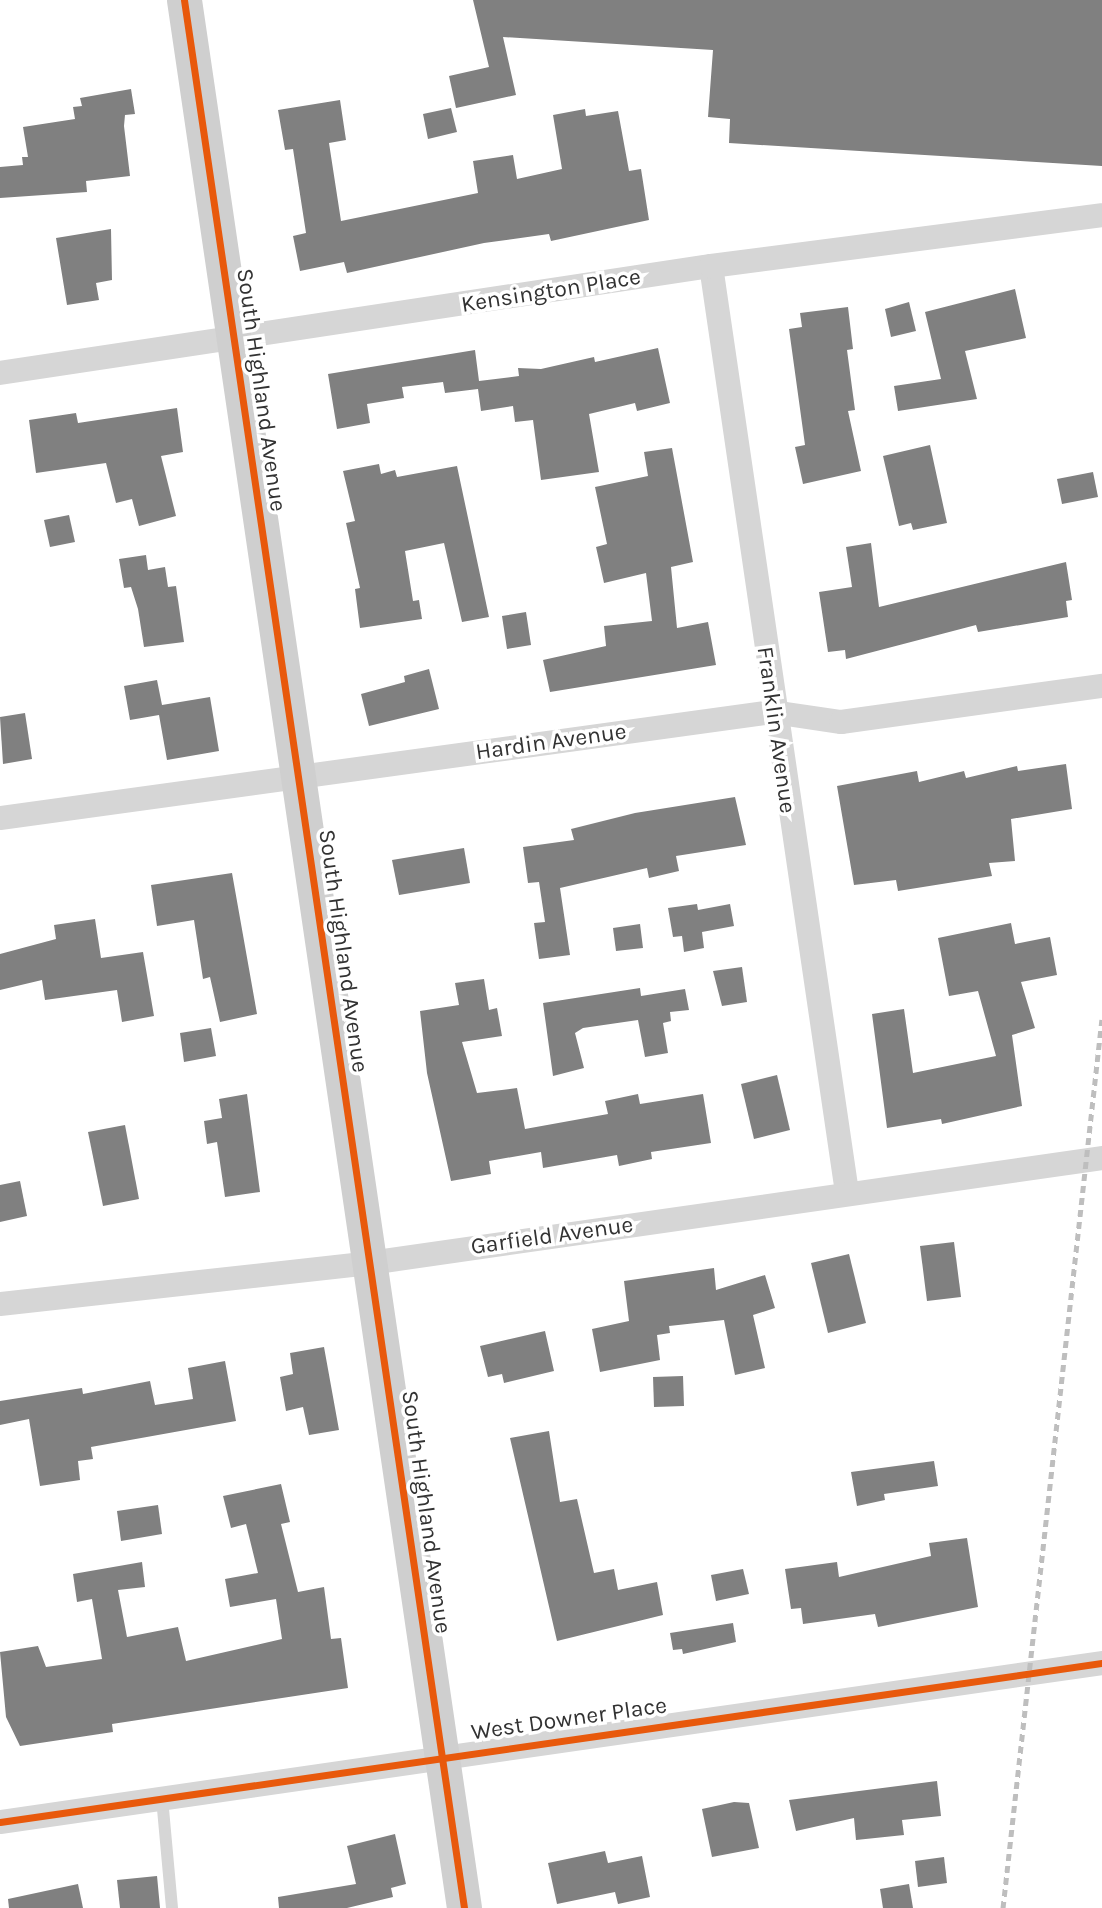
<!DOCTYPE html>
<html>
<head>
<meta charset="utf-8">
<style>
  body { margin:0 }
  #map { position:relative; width:1102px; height:1908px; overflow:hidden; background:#fff; font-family:Karla,sans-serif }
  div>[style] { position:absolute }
  .building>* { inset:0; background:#808080 }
  .lane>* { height:12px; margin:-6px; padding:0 6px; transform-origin:6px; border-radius:6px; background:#d6d6d6 }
  .street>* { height:24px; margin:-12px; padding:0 12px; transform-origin:12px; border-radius:12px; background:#d6d6d6 }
  .secondary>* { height:35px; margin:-17.5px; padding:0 17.5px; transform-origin:17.5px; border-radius:17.5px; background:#cfcfcf }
  .rail>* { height:5px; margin-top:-2.5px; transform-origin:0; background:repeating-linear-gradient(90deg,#bebebe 0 7px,transparent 0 12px) }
  .cycleway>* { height:7px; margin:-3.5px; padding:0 3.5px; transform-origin:3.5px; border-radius:3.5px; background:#e8590c }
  span { translate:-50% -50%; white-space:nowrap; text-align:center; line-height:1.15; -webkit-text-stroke:7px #fff; paint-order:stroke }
  .street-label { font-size:23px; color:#323232 }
</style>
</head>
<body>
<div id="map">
  <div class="building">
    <i style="clip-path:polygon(473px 0,1102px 0,1102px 166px,729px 143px,730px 119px,708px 117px,713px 50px,503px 37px,516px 95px,456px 108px,449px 76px,489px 67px)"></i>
    <i style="clip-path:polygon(131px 89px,135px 114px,125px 115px,124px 126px,130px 176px,86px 181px,87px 192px,0 198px,0 167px,23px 165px,22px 157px,28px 157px,23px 127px,75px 119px,73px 107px,82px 106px,80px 98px)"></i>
    <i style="clip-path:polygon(340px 100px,346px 140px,329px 143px,341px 221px,478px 193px,473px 161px,513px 155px,517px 179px,562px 169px,553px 115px,585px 109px,586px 116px,618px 111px,629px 171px,641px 169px,649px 220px,551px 241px,549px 234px,484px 243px,347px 273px,344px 262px,300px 271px,293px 236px,306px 233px,293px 149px,285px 150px,278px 110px)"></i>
    <i style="clip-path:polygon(451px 108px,457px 132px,428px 139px,423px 114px)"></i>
    <i style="clip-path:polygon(111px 229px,112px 280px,96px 283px,99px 300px,67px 305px,56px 238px)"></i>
    <i style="clip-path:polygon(1015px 289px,1026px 338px,965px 351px,977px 399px,898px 411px,894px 386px,941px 379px,925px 312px)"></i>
    <i style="clip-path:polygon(909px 302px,916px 331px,891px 337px,885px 309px)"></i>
    <i style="clip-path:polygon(848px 307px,853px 349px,847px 350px,855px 410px,848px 411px,861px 471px,803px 484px,795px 447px,805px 445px,789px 329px,802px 327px,800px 313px)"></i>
    <i style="clip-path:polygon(658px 348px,670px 403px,637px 411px,635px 403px,589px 414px,599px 472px,541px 480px,533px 420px,515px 422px,513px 406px,481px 411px,478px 389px,445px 393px,443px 382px,402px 387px,404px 398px,367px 404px,370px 423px,337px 429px,328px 374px,475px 350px,479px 381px,519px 376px,518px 368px,541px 369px,594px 357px,595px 362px)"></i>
    <i style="clip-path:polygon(177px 408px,183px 452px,161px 456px,176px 516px,139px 526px,132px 499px,116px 503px,106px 463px,36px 473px,29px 420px,76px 413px,78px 423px)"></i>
    <i style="clip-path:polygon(930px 445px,947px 523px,913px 530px,911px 523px,899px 526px,883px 456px)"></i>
    <i style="clip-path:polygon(672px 448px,693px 562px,671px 567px,677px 628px,708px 622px,716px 665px,550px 692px,543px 660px,606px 646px,604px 626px,652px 621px,646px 573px,604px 583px,596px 547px,607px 544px,595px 487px,648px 476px,644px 452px)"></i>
    <i style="clip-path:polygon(379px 464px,381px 474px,395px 470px,397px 477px,457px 466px,489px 617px,462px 622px,444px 543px,405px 551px,413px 601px,419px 600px,422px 619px,360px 628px,355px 589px,360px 588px,346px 523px,355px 521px,343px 471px)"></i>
    <i style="clip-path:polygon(1093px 472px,1098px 497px,1062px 504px,1057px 479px)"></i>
    <i style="clip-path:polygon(69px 515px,75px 542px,50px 547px,44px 520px)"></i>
    <i style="clip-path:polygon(871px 543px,879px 607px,1066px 562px,1072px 600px,1066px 601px,1068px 617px,978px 632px,976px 625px,846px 659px,845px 650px,828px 652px,819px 592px,852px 587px,846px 547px)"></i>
    <i style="clip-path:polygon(146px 555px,148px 570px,165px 567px,168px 587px,176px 586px,184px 642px,144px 647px,138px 609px,131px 587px,124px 588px,119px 559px)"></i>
    <i style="clip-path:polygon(526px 612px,531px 645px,507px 649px,502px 616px)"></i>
    <i style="clip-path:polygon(429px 669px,439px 709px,369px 726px,361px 694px,405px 682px,404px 676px)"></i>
    <i style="clip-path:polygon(157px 680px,162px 705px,210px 697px,219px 751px,167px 760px,159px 715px,130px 720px,124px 686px)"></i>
    <i style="clip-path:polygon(25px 713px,32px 759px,3px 764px,0 717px)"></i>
    <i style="clip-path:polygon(1066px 764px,1072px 809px,1011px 819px,1015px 861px,989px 863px,992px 876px,898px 891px,896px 880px,854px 885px,837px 786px,917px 771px,919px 782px,964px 771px,966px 778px,1017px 766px,1018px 771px)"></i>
    <i style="clip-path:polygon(735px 797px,746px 845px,676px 856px,679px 871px,649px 878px,647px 868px,560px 888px,570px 955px,539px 959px,534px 923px,545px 922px,539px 882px,528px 883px,523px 847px,574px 840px,571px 829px,635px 813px)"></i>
    <i style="clip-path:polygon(464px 848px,470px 883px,399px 895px,392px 860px)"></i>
    <i style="clip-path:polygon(232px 873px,257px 1014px,220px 1022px,210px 977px,203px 979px,194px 920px,157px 926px,151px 885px)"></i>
    <i style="clip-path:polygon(697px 904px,698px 910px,730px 904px,734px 926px,702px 932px,704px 948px,684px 952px,682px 936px,673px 937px,668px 908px)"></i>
    <i style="clip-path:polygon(95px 919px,101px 958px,143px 952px,154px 1016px,122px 1022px,117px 990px,45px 1000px,42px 980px,0 990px,0 954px,56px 939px,54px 925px)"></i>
    <i style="clip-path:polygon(1011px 923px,1015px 944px,1050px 937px,1057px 975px,1021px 982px,1035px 1028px,1012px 1035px,1022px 1106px,942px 1124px,941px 1119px,887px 1128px,872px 1014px,904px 1009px,913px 1073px,996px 1056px,978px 991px,949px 996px,938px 938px)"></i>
    <i style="clip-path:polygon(640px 924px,643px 948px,616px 951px,613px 928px)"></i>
    <i style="clip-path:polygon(742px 967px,747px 1002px,722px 1006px,713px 971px)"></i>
    <i style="clip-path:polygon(484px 979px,489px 1010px,497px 1008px,502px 1036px,462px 1042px,477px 1093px,517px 1088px,525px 1129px,608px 1114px,605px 1101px,638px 1094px,640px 1104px,703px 1094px,711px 1143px,651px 1152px,652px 1159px,619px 1166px,617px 1155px,543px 1168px,541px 1152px,489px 1161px,491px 1174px,451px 1181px,427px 1073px,420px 1011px,459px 1005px,455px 983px)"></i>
    <i style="clip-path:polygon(640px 988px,641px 996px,685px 989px,689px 1010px,670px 1012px,671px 1021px,663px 1023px,668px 1053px,645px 1057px,638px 1020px,583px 1028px,575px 1033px,584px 1068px,553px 1076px,543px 1003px)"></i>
    <i style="clip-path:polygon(211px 1028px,216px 1056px,184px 1062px,180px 1033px)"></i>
    <i style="clip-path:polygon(777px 1075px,790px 1130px,754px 1139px,741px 1084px)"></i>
    <i style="clip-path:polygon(247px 1094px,260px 1192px,225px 1197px,217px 1142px,207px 1144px,204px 1121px,222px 1118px,219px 1099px)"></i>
    <i style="clip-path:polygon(125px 1125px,139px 1199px,103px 1206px,88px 1132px)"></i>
    <i style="clip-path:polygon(20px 1181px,27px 1216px,0 1222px,0 1185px)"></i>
    <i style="clip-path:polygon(954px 1242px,961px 1297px,927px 1301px,920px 1246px)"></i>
    <i style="clip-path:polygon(849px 1254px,866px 1323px,828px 1333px,811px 1263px)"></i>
    <i style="clip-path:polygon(714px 1268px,716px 1290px,765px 1275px,775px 1308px,753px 1315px,765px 1368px,735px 1375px,724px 1320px,669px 1326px,670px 1333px,657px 1335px,660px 1360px,600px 1372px,592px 1329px,629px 1321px,624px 1281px)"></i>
    <i style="clip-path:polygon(545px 1331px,554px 1371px,504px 1383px,502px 1374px,488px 1377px,480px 1346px)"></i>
    <i style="clip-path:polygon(324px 1347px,339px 1430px,309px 1435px,303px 1407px,286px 1411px,280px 1377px,293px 1374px,290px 1353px)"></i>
    <i style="clip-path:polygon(225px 1361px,236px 1421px,91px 1447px,93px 1459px,78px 1461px,80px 1480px,40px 1486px,29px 1419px,0 1425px,0 1401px,82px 1388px,83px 1394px,150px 1381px,155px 1405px,193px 1399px,188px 1368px)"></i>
    <i style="clip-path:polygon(683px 1376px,684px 1406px,654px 1407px,653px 1377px)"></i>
    <i style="clip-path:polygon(549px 1431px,560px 1502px,577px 1499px,594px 1573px,614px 1569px,618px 1590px,657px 1582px,663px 1615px,557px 1641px,510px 1438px)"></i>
    <i style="clip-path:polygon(934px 1461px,938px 1486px,884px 1494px,885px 1500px,857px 1506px,851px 1472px)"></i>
    <i style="clip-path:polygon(281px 1484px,290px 1522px,281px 1524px,298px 1592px,324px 1587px,331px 1639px,341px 1638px,348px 1688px,112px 1724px,113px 1732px,20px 1746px,6px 1717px,0 1652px,38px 1646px,46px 1667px,102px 1659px,92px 1599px,77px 1602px,73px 1574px,142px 1562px,145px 1587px,118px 1590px,127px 1637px,178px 1627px,186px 1661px,282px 1639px,276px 1599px,230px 1607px,225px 1579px,258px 1573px,246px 1524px,231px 1528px,223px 1496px)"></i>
    <i style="clip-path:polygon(158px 1505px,162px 1534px,121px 1541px,117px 1511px)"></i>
    <i style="clip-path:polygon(967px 1538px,978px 1607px,878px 1627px,875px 1614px,803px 1624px,801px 1608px,791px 1609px,785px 1569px,837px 1562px,839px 1577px,931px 1556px,929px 1543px)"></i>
    <i style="clip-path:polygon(743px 1569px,749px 1594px,716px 1601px,711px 1575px)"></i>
    <i style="clip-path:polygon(733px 1623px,736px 1642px,683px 1654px,682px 1649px,673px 1650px,670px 1633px)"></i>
    <i style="clip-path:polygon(937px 1781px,941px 1816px,902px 1820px,904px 1835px,856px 1840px,854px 1818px,796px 1831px,789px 1800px)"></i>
    <i style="clip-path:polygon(734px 1802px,749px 1803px,759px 1848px,712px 1857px,702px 1809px)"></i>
    <i style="clip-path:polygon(395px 1834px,406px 1884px,391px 1888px,393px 1897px,347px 1908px,279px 1908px,278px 1897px,356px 1884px,347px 1846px)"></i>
    <i style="clip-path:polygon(605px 1851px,608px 1863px,642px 1856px,650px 1897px,618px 1904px,615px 1892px,557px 1904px,548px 1863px)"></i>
    <i style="clip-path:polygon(944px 1857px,947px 1883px,918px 1887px,915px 1861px)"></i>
    <i style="clip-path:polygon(157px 1876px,160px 1908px,120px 1908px,117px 1880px)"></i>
    <i style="clip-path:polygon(78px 1884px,83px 1908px,9px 1908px,8px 1899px)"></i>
    <i style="clip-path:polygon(909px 1884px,913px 1908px,883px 1908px,880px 1889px)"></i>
  </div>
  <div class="lane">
    <i style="left:162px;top:1798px;width:110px;rotate:84.8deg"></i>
  </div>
  <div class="street">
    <i style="left:711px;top:266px;width:937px;rotate:81.65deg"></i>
    <i style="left:0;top:373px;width:719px;rotate:-8.56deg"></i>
    <i style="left:711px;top:266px;width:394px;rotate:-7.4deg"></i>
    <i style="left:0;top:818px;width:780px;rotate:-7.81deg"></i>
    <i style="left:773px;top:712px;width:69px;rotate:8.4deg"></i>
    <i style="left:841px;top:722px;width:263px;rotate:-7.9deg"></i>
    <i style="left:0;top:1304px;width:372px;rotate:-6.3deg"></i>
    <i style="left:370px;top:1263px;width:739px;rotate:-8.16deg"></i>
    <i style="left:0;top:1822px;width:1113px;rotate:-8.21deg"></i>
  </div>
  <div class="secondary">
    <i style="left:184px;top:0;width:1928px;rotate:81.65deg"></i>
  </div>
  <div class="rail">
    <i style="left:1003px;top:1908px;width:894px;rotate:-83.65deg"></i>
  </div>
  <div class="cycleway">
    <i style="left:184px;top:0;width:1928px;rotate:81.65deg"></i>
    <i style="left:0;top:1822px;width:1113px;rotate:-8.21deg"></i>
  </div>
  <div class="street-label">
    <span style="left:551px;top:291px;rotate:-9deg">Kensington Place</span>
    <span style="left:261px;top:390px;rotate:82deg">South Highland Avenue</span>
    <span style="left:776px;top:730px;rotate:82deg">Franklin Avenue</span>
    <span style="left:551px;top:742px;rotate:-8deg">Hardin Avenue</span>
    <span style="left:343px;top:951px;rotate:82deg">South Highland Avenue</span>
    <span style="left:552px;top:1236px;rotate:-8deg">Garfield Avenue</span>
    <span style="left:426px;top:1512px;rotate:82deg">South Highland Avenue</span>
    <span style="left:569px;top:1719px;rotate:-8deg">West Downer Place</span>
  </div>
</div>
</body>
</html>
